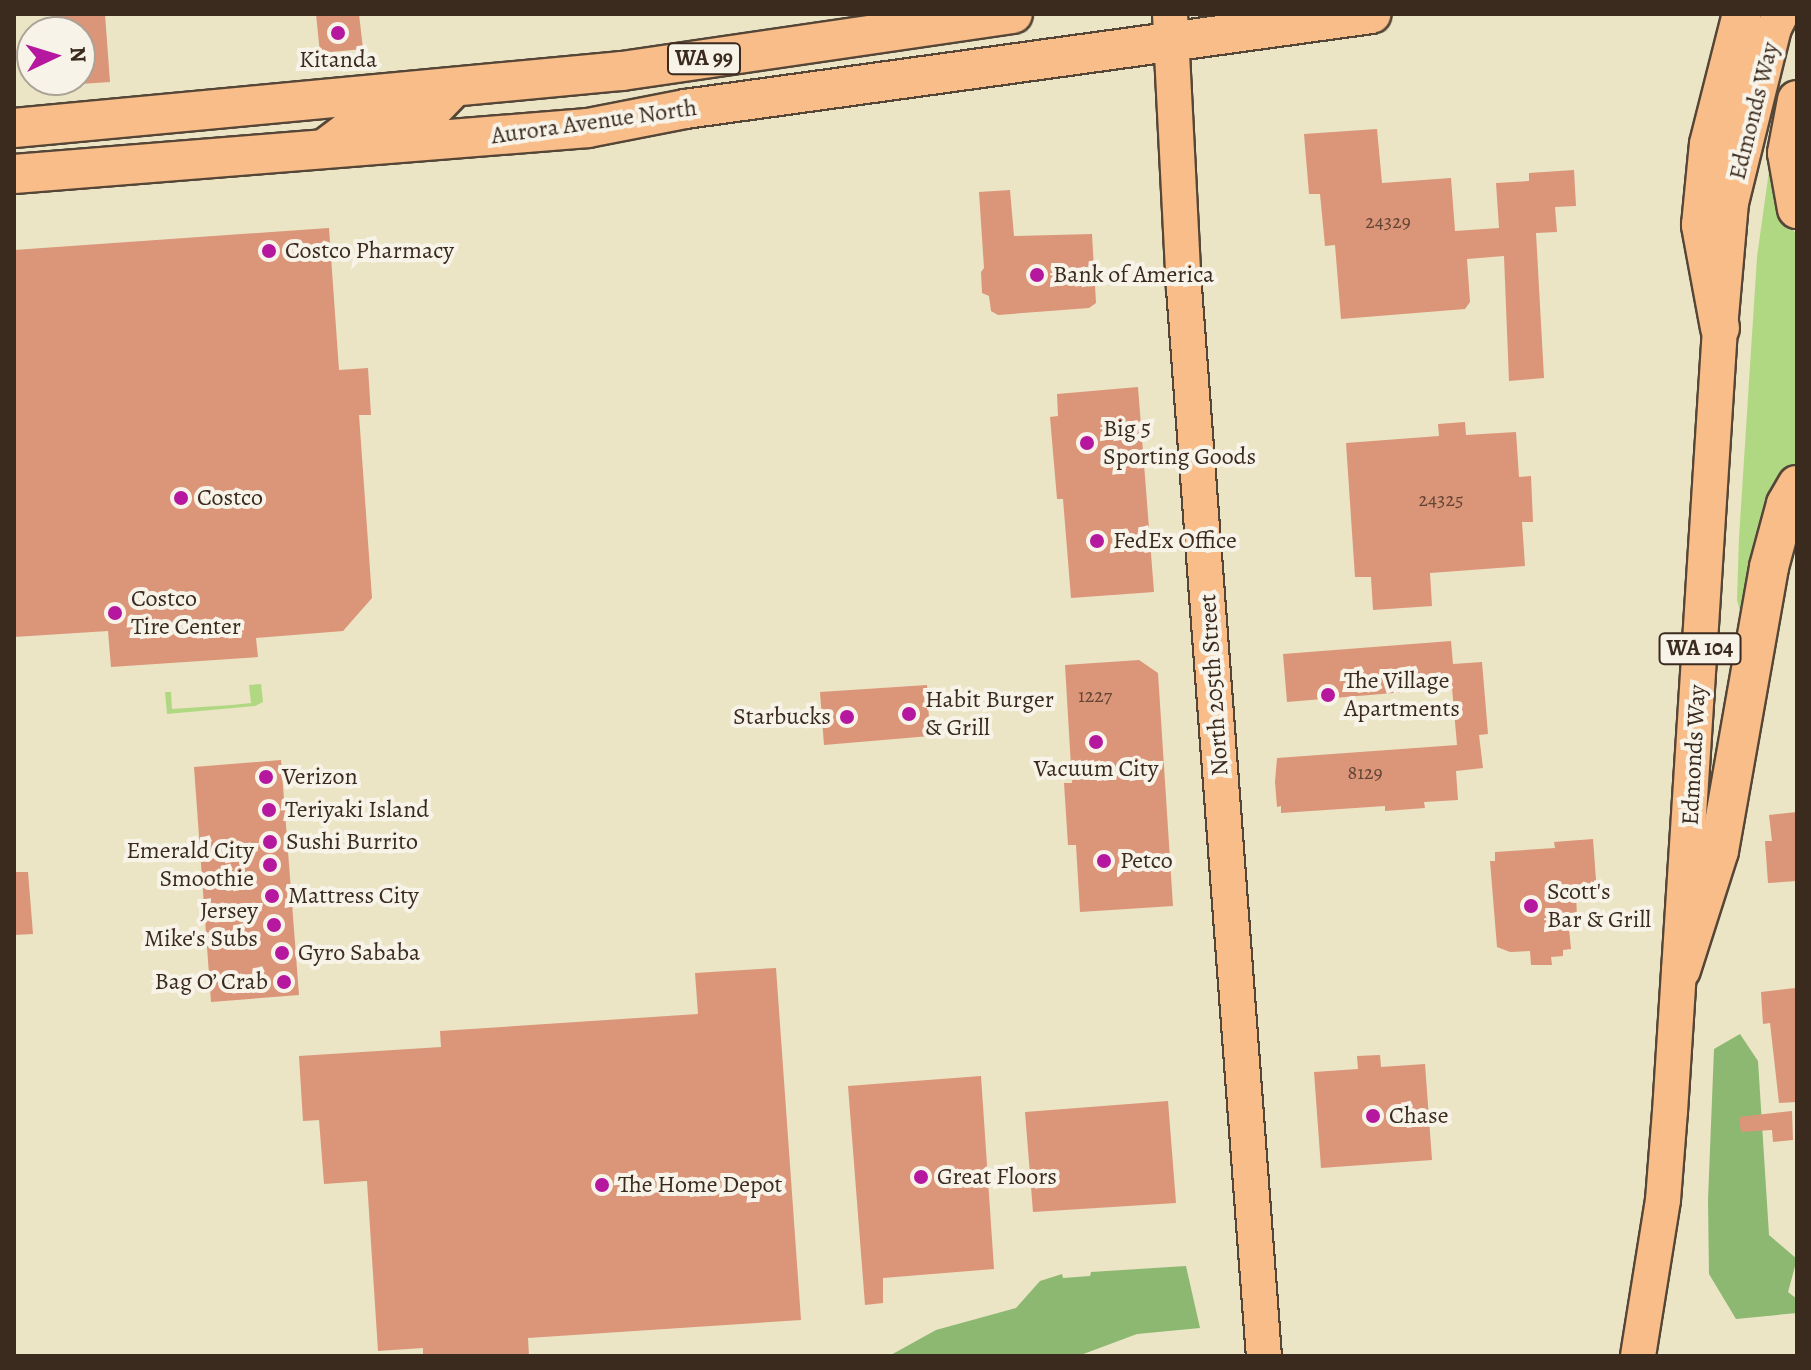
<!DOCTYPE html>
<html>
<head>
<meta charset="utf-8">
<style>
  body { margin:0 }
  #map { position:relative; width:1811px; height:1370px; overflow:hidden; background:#ebe4c5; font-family:Alegreya,serif }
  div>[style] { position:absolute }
  .green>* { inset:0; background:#b0d883 }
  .forest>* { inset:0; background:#8cb871 }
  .building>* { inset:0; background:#db9579 }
  .roads { filter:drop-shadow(2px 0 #554637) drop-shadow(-2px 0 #554637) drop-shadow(0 2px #554637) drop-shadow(0 -2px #554637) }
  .primary>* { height:34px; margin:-17px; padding:0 17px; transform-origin:17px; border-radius:17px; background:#f8bd89 }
  .highway>* { height:38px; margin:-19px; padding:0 19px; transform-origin:19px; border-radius:19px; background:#f8bd89 }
  .dots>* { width:22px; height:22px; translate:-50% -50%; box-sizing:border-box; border:4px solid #f7f3e8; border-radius:50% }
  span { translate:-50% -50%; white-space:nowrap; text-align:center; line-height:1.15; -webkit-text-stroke:8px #f7f3e8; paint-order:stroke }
  .number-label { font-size:20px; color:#634535 }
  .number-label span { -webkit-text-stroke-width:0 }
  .shield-label span { padding:2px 6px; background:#f7f3e8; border:2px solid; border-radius:6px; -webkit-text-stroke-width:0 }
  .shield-label { font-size:22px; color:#3b2a1e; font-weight:700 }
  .poi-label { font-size:24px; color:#3b2a1e }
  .left { translate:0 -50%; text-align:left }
  .right { translate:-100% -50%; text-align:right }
  .street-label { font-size:24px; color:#3b2a1e }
  .frame { position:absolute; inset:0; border:16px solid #3b2a1e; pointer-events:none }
  .north { position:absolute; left:16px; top:16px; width:80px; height:80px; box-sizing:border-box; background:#f7f3e8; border:2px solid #aca397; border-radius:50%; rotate:86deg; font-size:22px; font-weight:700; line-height:32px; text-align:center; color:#3b2a1e }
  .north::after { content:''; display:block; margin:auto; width:28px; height:36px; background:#b5179e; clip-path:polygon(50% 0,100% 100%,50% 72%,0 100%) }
</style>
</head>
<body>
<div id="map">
  <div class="green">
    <i style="clip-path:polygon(1769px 171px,1776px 174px,1786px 215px,1797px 237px,1797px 470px,1745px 615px,1741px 615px,1737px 600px,1739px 538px,1757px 257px)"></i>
    <i style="clip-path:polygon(261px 684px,263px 702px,255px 706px,167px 714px,165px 692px,171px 692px,172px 709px,232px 705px,251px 703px,249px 685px)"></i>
  </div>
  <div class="forest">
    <i style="clip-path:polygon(1740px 1034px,1758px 1061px,1769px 1235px,1797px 1259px,1788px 1292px,1797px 1299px,1797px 1313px,1736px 1319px,1709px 1274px,1708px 1200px,1714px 1049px)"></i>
    <i style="clip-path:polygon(1186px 1266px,1200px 1328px,1137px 1334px,1078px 1356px,889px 1356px,936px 1330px,1016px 1308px,1040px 1281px,1062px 1274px,1063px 1278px,1090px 1276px,1091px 1272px)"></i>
  </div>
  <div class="building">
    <i style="clip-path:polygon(52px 14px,105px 14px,110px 82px,80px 84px,80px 32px,53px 32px)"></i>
    <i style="clip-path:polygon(316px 14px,359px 14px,363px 49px,320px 53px)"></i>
    <i style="clip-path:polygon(1377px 129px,1382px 183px,1451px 178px,1455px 231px,1499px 228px,1496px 183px,1529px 181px,1529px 173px,1574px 170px,1576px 206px,1555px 207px,1557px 232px,1536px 233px,1544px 378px,1509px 381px,1504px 256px,1467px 259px,1470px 302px,1465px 309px,1341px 319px,1335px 245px,1325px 246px,1320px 194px,1309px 194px,1304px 134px)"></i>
    <i style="clip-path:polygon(1010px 190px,1014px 236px,1092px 234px,1096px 303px,1089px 308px,998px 315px,991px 311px,989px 296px,982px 293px,981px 272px,984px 268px,979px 192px)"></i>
    <i style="clip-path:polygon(329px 228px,339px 370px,368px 368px,371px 415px,359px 415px,372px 598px,343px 631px,256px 638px,258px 657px,111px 667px,108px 631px,14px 637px,14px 250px)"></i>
    <i style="clip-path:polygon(1138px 387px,1154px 592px,1071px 598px,1063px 499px,1057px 499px,1050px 417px,1058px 416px,1057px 394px)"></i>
    <i style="clip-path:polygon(1465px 422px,1466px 435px,1516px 432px,1519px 477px,1531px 476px,1533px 522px,1522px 522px,1525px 566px,1430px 573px,1432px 606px,1373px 610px,1371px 577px,1355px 577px,1346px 443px,1439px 436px,1438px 424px)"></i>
    <i style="clip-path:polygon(1451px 641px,1453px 664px,1482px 662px,1488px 734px,1479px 735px,1483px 768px,1456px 771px,1458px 800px,1424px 802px,1425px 808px,1385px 811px,1385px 806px,1281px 813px,1281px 806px,1277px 807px,1275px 782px,1277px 758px,1457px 745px,1452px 688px,1287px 702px,1283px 654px)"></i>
    <i style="clip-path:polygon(1139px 660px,1158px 673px,1173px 906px,1080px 912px,1076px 845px,1068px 845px,1064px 783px,1072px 783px,1065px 665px)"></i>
    <i style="clip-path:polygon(927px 685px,930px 736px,824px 745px,820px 692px)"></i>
    <i style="clip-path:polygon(281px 760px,299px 995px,211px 1002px,194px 767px)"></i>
    <i style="clip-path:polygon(1797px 812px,1797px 881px,1768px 883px,1765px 841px,1772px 841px,1769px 815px)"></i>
    <i style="clip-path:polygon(1593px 839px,1597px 893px,1576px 894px,1577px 917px,1568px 918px,1571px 949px,1563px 950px,1563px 956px,1551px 957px,1552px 965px,1531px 965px,1530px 951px,1510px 952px,1497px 947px,1490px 861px,1495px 861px,1495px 852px,1555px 848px,1554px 842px)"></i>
    <i style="clip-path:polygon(14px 872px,28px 872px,33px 934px,14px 935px)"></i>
    <i style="clip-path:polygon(776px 968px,801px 1320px,528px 1338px,529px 1356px,423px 1356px,423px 1348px,378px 1351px,367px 1181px,324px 1184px,319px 1120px,303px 1121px,299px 1056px,441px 1047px,440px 1031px,698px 1014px,695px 973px)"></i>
    <i style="clip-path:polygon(1795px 988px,1797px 1102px,1779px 1103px,1770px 1023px,1763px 1024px,1761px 992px)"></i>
    <i style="clip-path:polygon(1380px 1055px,1381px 1067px,1425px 1064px,1432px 1160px,1321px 1168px,1314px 1072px,1358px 1069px,1357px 1056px)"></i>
    <i style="clip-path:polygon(981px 1076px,994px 1269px,883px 1278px,883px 1303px,865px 1305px,848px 1086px)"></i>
    <i style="clip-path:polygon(1168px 1101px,1176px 1203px,1033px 1212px,1025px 1112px)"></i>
    <i style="clip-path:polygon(1792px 1111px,1793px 1140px,1773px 1142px,1772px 1130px,1741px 1132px,1739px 1117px)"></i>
  </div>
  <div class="roads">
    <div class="primary">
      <i style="left:1170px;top:14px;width:274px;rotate:87.1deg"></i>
      <i style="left:1184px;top:288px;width:1071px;rotate:85.72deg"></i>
      <i style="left:318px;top:151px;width:41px;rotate:-37.1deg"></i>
      <i style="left:351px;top:126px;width:79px;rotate:-7.3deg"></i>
      <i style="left:429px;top:116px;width:39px;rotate:-46deg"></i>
      <i style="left:1638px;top:1356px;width:158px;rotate:-80.9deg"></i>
      <i style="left:1663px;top:1200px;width:88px;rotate:-85.5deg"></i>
      <i style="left:1670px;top:1112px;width:786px;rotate:-86.35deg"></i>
      <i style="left:1720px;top:328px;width:125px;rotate:-85deg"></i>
      <i style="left:1731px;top:203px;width:180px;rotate:-76.2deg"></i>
      <i style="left:1774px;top:28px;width:16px;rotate:-63deg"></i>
    </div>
    <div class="highway">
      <i style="left:1797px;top:100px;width:54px;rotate:100.7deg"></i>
      <i style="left:1787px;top:153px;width:57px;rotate:79.9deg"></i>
      <i style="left:14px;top:128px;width:611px;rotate:-5.36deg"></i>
      <i style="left:622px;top:71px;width:395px;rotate:-8.3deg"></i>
      <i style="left:14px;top:174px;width:576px;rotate:-4.58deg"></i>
      <i style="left:588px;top:128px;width:99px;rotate:-11.1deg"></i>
      <i style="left:685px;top:109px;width:693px;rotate:-7.88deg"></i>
      <i style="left:1720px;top:328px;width:105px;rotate:-100.5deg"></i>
      <i style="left:1701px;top:225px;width:81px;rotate:-84.4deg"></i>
      <i style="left:1709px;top:144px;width:134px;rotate:-75.8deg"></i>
      <i style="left:1681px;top:970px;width:125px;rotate:-72.3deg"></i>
      <i style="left:1719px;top:851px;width:288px;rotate:-80deg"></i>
      <i style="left:1769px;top:567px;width:65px;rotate:-74.9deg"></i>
      <i style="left:1786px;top:504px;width:22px;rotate:-60deg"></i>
    </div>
  </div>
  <div class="dots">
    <i style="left:338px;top:33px;background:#b5179e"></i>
    <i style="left:269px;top:251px;background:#b5179e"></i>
    <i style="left:1037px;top:275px;background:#b5179e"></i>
    <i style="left:1087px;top:443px;background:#b5179e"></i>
    <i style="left:181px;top:498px;background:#b5179e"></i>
    <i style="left:1097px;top:541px;background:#b5179e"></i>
    <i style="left:115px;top:613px;background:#b5179e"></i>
    <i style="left:1328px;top:695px;background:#b5179e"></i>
    <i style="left:909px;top:714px;background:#b5179e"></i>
    <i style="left:847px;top:717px;background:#b5179e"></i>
    <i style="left:1096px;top:742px;background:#b5179e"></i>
    <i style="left:266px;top:777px;background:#b5179e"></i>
    <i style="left:269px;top:810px;background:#b5179e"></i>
    <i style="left:270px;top:842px;background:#b5179e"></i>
    <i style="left:1104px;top:861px;background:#b5179e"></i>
    <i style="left:270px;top:865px;background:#b5179e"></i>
    <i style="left:272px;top:896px;background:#b5179e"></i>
    <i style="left:1531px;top:906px;background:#b5179e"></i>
    <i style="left:274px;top:925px;background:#b5179e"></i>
    <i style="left:282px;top:953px;background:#b5179e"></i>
    <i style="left:284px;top:982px;background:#b5179e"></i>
    <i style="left:1373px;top:1116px;background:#b5179e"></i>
    <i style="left:921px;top:1177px;background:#b5179e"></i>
    <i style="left:602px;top:1185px;background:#b5179e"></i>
  </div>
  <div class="number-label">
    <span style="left:1388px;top:221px">24329</span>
    <span style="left:1441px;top:499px">24325</span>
    <span style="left:1095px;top:695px">1227</span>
    <span style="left:1365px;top:772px">8129</span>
  </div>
  <div class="shield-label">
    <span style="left:704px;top:59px">WA 99</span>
    <span style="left:1700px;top:649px">WA 104</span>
  </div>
  <div class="poi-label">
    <span style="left:338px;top:60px">Kitanda</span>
    <span class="left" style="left:285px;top:251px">Costco Pharmacy</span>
    <span class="left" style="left:1053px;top:275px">Bank of America</span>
    <span class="left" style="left:1103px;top:443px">Big 5<br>Sporting Goods</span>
    <span class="left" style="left:197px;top:498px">Costco</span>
    <span class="left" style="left:1113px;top:541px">FedEx Office</span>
    <span class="left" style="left:131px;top:613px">Costco<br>Tire Center</span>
    <span class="left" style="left:1344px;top:695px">The Village<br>Apartments</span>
    <span class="left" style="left:925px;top:714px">Habit Burger<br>&amp; Grill</span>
    <span class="right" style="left:831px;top:717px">Starbucks</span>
    <span style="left:1096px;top:769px">Vacuum City</span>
    <span class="left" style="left:282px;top:777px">Verizon</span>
    <span class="left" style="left:285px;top:810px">Teriyaki Island</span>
    <span class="left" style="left:286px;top:842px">Sushi Burrito</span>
    <span class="right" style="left:254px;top:865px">Emerald City<br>Smoothie</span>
    <span class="left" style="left:1120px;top:861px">Petco</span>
    <span class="left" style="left:1547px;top:906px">Scott's<br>Bar &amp; Grill</span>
    <span class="left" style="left:288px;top:896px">Mattress City</span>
    <span class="right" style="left:258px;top:925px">Jersey<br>Mike's Subs</span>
    <span class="left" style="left:298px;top:953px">Gyro Sababa</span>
    <span class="right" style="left:268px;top:982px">Bag O’ Crab</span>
    <span class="left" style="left:1389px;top:1116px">Chase</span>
    <span class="left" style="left:937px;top:1177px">Great Floors</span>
    <span class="left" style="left:618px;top:1185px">The Home Depot</span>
  </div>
  <div class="street-label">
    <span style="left:1754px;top:111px;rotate:-76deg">Edmonds Way</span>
    <span style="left:594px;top:122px;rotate:-8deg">Aurora Avenue North</span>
    <span style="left:1214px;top:685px;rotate:-94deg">North 205th Street</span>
    <span style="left:1694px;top:755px;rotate:-87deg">Edmonds Way</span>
  </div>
  <div class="frame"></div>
  <div class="north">N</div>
</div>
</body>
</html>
